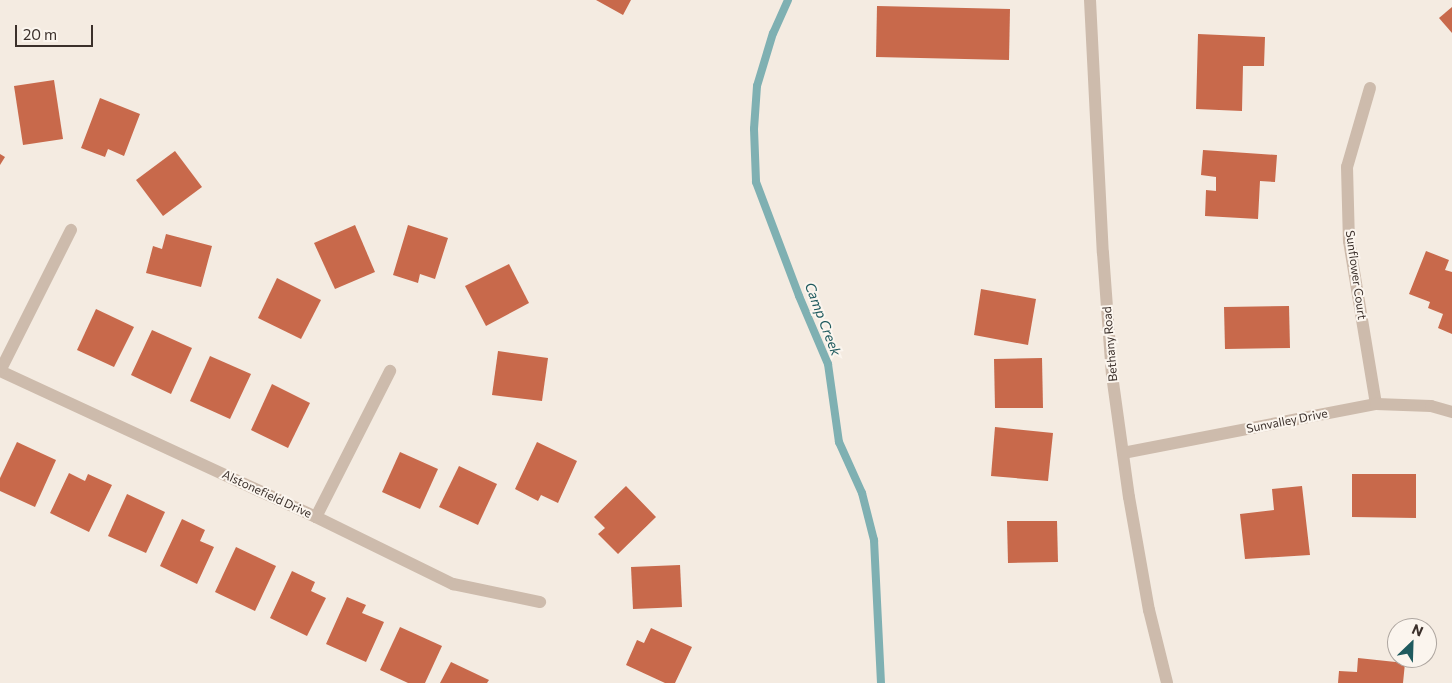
<!DOCTYPE html>
<html>
<head>
<meta charset="utf-8">
<style>
  body { margin:0 }
  #map { position:relative; width:1452px; height:683px; overflow:hidden; background:#f4ebe1; font-family:Commissioner,sans-serif }
  div>[style] { position:absolute }
  .stream>* { height:8px; margin:-4px; padding:0 4px; transform-origin:4px; border-radius:4px; background:#7fb0b2 }
  .building>* { inset:0; background:#c8694b }
  .minor>* { height:12px; margin:-6px; padding:0 6px; transform-origin:6px; border-radius:6px; background:#cdbbac }
  span { translate:-50% -50%; white-space:nowrap; text-align:center; line-height:1.15; -webkit-text-stroke:4px #fbf5ee; paint-order:stroke }
  .street-label { font-size:12px; color:#3b302b }
  .water-label { font-size:14px; color:#1f5a5e; font-style:italic }
  .north { position:absolute; left:1387px; top:618px; width:50px; height:50px; box-sizing:border-box; background:#fbf5ee; border:1px solid #aea6a0; border-radius:50%; rotate:24deg; font-size:14px; font-weight:700; line-height:20px; text-align:center; color:#3b302b }
  .north::after { content:''; display:block; margin:auto; width:18px; height:22px; background:#1f5a5e; clip-path:polygon(50% 0,100% 100%,50% 72%,0 100%) }
  .scale { position:absolute; left:15px; top:25px; width:78px; height:22px; box-sizing:border-box; border:2px solid #3b302b; border-top:0; padding-left:6px; font-size:15px; line-height:18px; white-space:nowrap; color:#3b302b; -webkit-text-stroke:4px #fbf5ee; paint-order:stroke }
</style>
</head>
<body>
<div id="map">
  <div class="stream">
    <i style="left:788px;top:0;width:36px;rotate:114deg"></i>
    <i style="left:773px;top:33px;width:55px;rotate:106.8deg"></i>
    <i style="left:757px;top:86px;width:43px;rotate:94deg"></i>
    <i style="left:754px;top:129px;width:53px;rotate:87.8deg"></i>
    <i style="left:756px;top:182px;width:122px;rotate:69.3deg"></i>
    <i style="left:799px;top:296px;width:74px;rotate:66.9deg"></i>
    <i style="left:828px;top:364px;width:79px;rotate:82deg"></i>
    <i style="left:839px;top:442px;width:56px;rotate:65.7deg"></i>
    <i style="left:862px;top:493px;width:49px;rotate:75.7deg"></i>
    <i style="left:874px;top:540px;width:143px;rotate:87.2deg"></i>
  </div>
  <div class="building">
    <i style="clip-path:polygon(596px 0,631px 0,623px 15px)"></i>
    <i style="clip-path:polygon(877px 6px,1010px 9px,1009px 60px,876px 57px)"></i>
    <i style="clip-path:polygon(1452px 7px,1452px 33px,1439px 18px)"></i>
    <i style="clip-path:polygon(1198px 34px,1265px 37px,1264px 66px,1243px 66px,1242px 111px,1196px 109px)"></i>
    <i style="clip-path:polygon(54px 80px,63px 139px,23px 145px,14px 86px)"></i>
    <i style="clip-path:polygon(100px 98px,140px 114px,124px 156px,108px 149px,105px 157px,81px 148px)"></i>
    <i style="clip-path:polygon(1203px 150px,1277px 155px,1275px 182px,1260px 181px,1258px 219px,1205px 216px,1206px 190px,1216px 191px,1216px 177px,1201px 175px)"></i>
    <i style="clip-path:polygon(175px 151px,202px 187px,163px 216px,136px 180px)"></i>
    <i style="clip-path:polygon(0 154px,5px 157px,0 165px)"></i>
    <i style="clip-path:polygon(355px 225px,375px 272px,335px 289px,314px 243px)"></i>
    <i style="clip-path:polygon(408px 225px,448px 238px,435px 279px,420px 274px,418px 283px,393px 275px)"></i>
    <i style="clip-path:polygon(166px 234px,212px 246px,201px 287px,146px 273px,153px 246px,162px 249px)"></i>
    <i style="clip-path:polygon(1426px 251px,1449px 260px,1445px 270px,1452px 272px,1452px 334px,1438px 328px,1443px 314px,1428px 308px,1430px 302px,1409px 294px)"></i>
    <i style="clip-path:polygon(509px 264px,529px 303px,486px 326px,465px 286px)"></i>
    <i style="clip-path:polygon(277px 278px,321px 300px,301px 339px,258px 318px)"></i>
    <i style="clip-path:polygon(981px 289px,1036px 299px,1028px 345px,974px 335px)"></i>
    <i style="clip-path:polygon(1289px 306px,1290px 348px,1225px 349px,1224px 307px)"></i>
    <i style="clip-path:polygon(96px 309px,134px 327px,114px 367px,77px 350px)"></i>
    <i style="clip-path:polygon(152px 330px,192px 348px,171px 394px,131px 375px)"></i>
    <i style="clip-path:polygon(498px 351px,548px 358px,542px 401px,492px 395px)"></i>
    <i style="clip-path:polygon(210px 356px,251px 374px,230px 419px,190px 401px)"></i>
    <i style="clip-path:polygon(1042px 358px,1043px 408px,995px 408px,994px 359px)"></i>
    <i style="clip-path:polygon(272px 384px,310px 403px,288px 448px,251px 430px)"></i>
    <i style="clip-path:polygon(995px 427px,1053px 433px,1048px 481px,991px 476px)"></i>
    <i style="clip-path:polygon(17px 442px,56px 460px,35px 507px,0 491px,0 478px)"></i>
    <i style="clip-path:polygon(537px 442px,577px 461px,558px 503px,541px 495px,538px 501px,515px 489px)"></i>
    <i style="clip-path:polygon(400px 452px,438px 469px,420px 509px,382px 492px)"></i>
    <i style="clip-path:polygon(459px 466px,497px 484px,478px 525px,439px 507px)"></i>
    <i style="clip-path:polygon(69px 473px,85px 481px,88px 474px,112px 485px,89px 532px,50px 513px)"></i>
    <i style="clip-path:polygon(1352px 474px,1416px 474px,1416px 518px,1352px 517px)"></i>
    <i style="clip-path:polygon(626px 486px,656px 517px,618px 554px,598px 534px,605px 528px,594px 517px)"></i>
    <i style="clip-path:polygon(1302px 486px,1310px 555px,1245px 559px,1240px 514px,1274px 510px,1272px 489px)"></i>
    <i style="clip-path:polygon(127px 494px,165px 512px,146px 553px,108px 536px)"></i>
    <i style="clip-path:polygon(182px 519px,205px 530px,200px 541px,214px 547px,197px 584px,160px 566px)"></i>
    <i style="clip-path:polygon(1007px 521px,1057px 521px,1058px 562px,1008px 563px)"></i>
    <i style="clip-path:polygon(236px 547px,276px 566px,255px 611px,215px 592px)"></i>
    <i style="clip-path:polygon(680px 565px,682px 607px,633px 609px,631px 567px)"></i>
    <i style="clip-path:polygon(292px 571px,315px 582px,311px 591px,326px 598px,307px 636px,270px 618px)"></i>
    <i style="clip-path:polygon(347px 597px,366px 605px,362px 613px,384px 622px,366px 662px,326px 644px)"></i>
    <i style="clip-path:polygon(400px 627px,442px 646px,425px 683px,408px 683px,380px 670px)"></i>
    <i style="clip-path:polygon(651px 628px,692px 647px,675px 683px,665px 683px,626px 665px,637px 640px,644px 643px)"></i>
    <i style="clip-path:polygon(1358px 658px,1405px 663px,1403px 683px,1338px 683px,1339px 671px,1357px 672px)"></i>
    <i style="clip-path:polygon(451px 662px,489px 680px,487px 683px,440px 683px)"></i>
  </div>
  <div class="minor">
    <i style="left:1090px;top:0;width:253px;rotate:87.1deg"></i>
    <i style="left:1103px;top:253px;width:122px;rotate:85.8deg"></i>
    <i style="left:1112px;top:375px;width:123px;rotate:82.1deg"></i>
    <i style="left:1129px;top:497px;width:115px;rotate:80deg"></i>
    <i style="left:1149px;top:610px;width:75px;rotate:76.1deg"></i>
    <i style="left:1370px;top:88px;width:82px;rotate:106.2deg"></i>
    <i style="left:1347px;top:167px;width:74px;rotate:88.5deg"></i>
    <i style="left:1349px;top:241px;width:165px;rotate:80.6deg"></i>
    <i style="left:0;top:371px;width:348px;rotate:24.8deg"></i>
    <i style="left:316px;top:517px;width:153px;rotate:26.1deg"></i>
    <i style="left:453px;top:584px;width:89px;rotate:11.7deg"></i>
    <i style="left:0;top:371px;width:158px;rotate:-63.3deg"></i>
    <i style="left:1123px;top:453px;width:258px;rotate:-11deg"></i>
    <i style="left:1376px;top:404px;width:55px;rotate:2.1deg"></i>
    <i style="left:1431px;top:406px;width:22px;rotate:16deg"></i>
    <i style="left:316px;top:517px;width:164px;rotate:-63.1deg"></i>
  </div>
  <div class="street-label">
    <span style="left:1356px;top:275px;rotate:82deg">Sunflower Court</span>
    <span style="left:1110px;top:344px;rotate:-95deg">Bethany Road</span>
    <span style="left:1287px;top:421px;rotate:-11deg">Sunvalley Drive</span>
    <span style="left:267px;top:494px;rotate:25deg">Alstonefield Drive</span>
  </div>
  <div class="water-label">
    <span style="left:823px;top:319px;rotate:69deg">Camp Creek</span>
  </div>
  <div class="north">N</div>
  <div class="scale">20 m</div>
</div>
</body>
</html>
